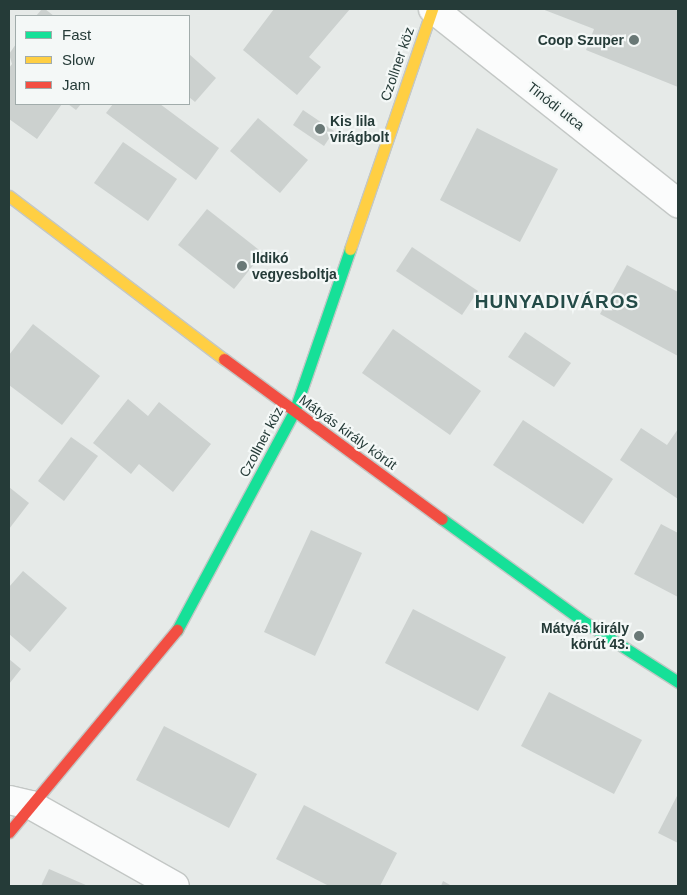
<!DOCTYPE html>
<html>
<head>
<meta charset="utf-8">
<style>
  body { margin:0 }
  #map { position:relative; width:687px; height:895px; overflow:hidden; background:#e6eae8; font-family:Helvetica,sans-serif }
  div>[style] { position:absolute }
  .building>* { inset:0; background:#ccd1cf }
  .roads { filter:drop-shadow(1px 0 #c3c7c5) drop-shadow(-1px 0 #c3c7c5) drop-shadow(0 1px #c3c7c5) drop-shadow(0 -1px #c3c7c5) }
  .street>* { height:28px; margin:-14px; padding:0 14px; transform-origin:14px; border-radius:14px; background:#fbfcfc }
  .fast>* { height:11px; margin:-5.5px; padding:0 5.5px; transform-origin:5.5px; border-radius:5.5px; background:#16e098 }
  .slow>* { height:11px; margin:-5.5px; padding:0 5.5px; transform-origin:5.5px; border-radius:5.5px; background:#ffcf43 }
  .jam>* { height:11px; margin:-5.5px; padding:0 5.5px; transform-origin:5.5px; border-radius:5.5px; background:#f24e42 }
  .dots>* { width:14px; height:14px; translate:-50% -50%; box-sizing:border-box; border:2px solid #f4f8f7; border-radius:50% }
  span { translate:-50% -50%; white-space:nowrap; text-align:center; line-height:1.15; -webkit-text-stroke:4.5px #f4f8f7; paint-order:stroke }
  .poi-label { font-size:14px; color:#253b38; font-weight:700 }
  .right { translate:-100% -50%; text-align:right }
  .left { translate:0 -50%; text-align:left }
  .street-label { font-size:14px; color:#253b38 }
  .district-label { font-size:19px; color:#234b47; font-weight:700; letter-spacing:1px }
  .frame { position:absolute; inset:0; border:10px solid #253b38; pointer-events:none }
  .legend { position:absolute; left:15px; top:15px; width:175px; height:90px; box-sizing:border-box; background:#f4f8f7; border:1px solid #a1acab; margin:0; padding:6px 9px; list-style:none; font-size:15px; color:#253b38 }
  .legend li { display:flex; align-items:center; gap:10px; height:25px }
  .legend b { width:25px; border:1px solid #a1acab }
</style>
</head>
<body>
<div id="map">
  <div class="building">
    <i style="clip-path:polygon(42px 9px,45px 9px,54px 16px,36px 16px)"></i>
    <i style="clip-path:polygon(274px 9px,350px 9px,309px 57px,321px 67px,297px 95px,243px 50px)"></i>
    <i style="clip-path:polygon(542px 9px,678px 9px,678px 87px,586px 50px,594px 29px)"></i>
    <i style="clip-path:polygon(16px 44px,16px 104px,62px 104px,37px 139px,9px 119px,9px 68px,12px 64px,9px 54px)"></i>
    <i style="clip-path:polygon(189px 54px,216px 78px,195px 102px,189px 97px)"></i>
    <i style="clip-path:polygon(68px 104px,81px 104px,76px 110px)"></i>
    <i style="clip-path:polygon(113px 104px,160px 104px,219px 148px,196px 180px,106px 113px)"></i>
    <i style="clip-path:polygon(303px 110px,334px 131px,324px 146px,293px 125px)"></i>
    <i style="clip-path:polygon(258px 118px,308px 160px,280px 193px,230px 151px)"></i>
    <i style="clip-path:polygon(477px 128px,558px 169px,520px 242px,440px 200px)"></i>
    <i style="clip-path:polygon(123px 142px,177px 179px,148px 221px,94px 183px)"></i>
    <i style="clip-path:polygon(207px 209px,263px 253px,234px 289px,178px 245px)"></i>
    <i style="clip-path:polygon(412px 247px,478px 291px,462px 315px,396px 271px)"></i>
    <i style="clip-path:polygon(627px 265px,678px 292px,678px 356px,600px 314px)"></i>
    <i style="clip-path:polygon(33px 324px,100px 376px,62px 425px,9px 385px,9px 355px)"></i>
    <i style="clip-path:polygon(393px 329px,481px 391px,450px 435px,362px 373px)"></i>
    <i style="clip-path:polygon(525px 332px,571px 363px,554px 387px,508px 357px)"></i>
    <i style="clip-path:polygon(128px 399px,148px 416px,159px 402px,211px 444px,173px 492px,139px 464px,131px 474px,93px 443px)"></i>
    <i style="clip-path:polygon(523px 420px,613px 479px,583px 524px,493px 465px)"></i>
    <i style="clip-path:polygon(641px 428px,667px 445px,678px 429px,678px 499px,620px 460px)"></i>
    <i style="clip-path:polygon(71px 437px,98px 456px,64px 501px,38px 481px)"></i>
    <i style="clip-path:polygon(9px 487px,29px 503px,9px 529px)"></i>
    <i style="clip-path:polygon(661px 524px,678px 533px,678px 597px,634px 574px)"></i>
    <i style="clip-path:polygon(311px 530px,362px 553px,315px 656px,264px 632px)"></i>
    <i style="clip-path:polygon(23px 571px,67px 608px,30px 652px,9px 634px,9px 587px)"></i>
    <i style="clip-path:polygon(413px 609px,506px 657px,478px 711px,385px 663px)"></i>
    <i style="clip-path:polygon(9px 659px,21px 669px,9px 684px)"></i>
    <i style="clip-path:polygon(549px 692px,642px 740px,614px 794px,521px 746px)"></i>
    <i style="clip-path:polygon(164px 726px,257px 774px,229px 828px,136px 780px)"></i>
    <i style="clip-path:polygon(678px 794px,678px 843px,658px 833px)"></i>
    <i style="clip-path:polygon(304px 805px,397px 853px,380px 886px,329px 886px,276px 859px)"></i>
    <i style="clip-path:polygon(49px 869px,88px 886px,41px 886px)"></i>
    <i style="clip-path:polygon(443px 881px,452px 886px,441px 886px)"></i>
  </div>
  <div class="roads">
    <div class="street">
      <i style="left:433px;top:9px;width:313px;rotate:38.4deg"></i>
      <i style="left:9px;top:800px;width:23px;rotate:13deg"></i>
      <i style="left:31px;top:805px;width:165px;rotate:29.4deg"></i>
    </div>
    <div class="fast">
      <i style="left:442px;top:519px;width:170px;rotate:35.9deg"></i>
      <i style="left:580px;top:619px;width:117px;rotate:32.7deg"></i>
      <i style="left:177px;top:630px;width:247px;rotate:-61.8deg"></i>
      <i style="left:294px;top:412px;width:172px;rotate:-71deg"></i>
    </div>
    <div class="slow">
      <i style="left:9px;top:196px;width:270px;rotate:37.2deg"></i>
      <i style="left:350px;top:249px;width:254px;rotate:-71.1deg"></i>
    </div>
    <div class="jam">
      <i style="left:224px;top:359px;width:270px;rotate:36.3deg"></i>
      <i style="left:9px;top:832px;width:263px;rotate:-50.3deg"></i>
    </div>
  </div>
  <div class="dots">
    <i style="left:634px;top:40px;background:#697876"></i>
    <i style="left:320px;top:129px;background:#697876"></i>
    <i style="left:242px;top:266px;background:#697876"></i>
    <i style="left:639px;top:636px;background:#697876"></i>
  </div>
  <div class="poi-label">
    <span class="right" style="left:624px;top:40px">Coop Szuper</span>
    <span class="left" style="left:330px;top:129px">Kis lila<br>virágbolt</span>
    <span class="left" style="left:252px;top:266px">Ildikó<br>vegyesboltja</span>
    <span class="right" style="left:629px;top:636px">Mátyás király<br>körút 43.</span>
  </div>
  <div class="street-label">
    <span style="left:397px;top:64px;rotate:-71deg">Czollner köz</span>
    <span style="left:556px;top:106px;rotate:38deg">Tinódi utca</span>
    <span style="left:348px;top:432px;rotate:36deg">Mátyás király körút</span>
    <span style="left:261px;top:442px;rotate:-62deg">Czollner köz</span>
  </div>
  <div class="district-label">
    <span style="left:557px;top:302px">HUNYADIVÁROS</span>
  </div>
  <div class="frame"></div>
  <ul class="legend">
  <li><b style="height:6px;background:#16e098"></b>Fast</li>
  <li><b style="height:6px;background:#ffcf43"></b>Slow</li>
  <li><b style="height:6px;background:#f24e42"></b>Jam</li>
  </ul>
</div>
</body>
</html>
